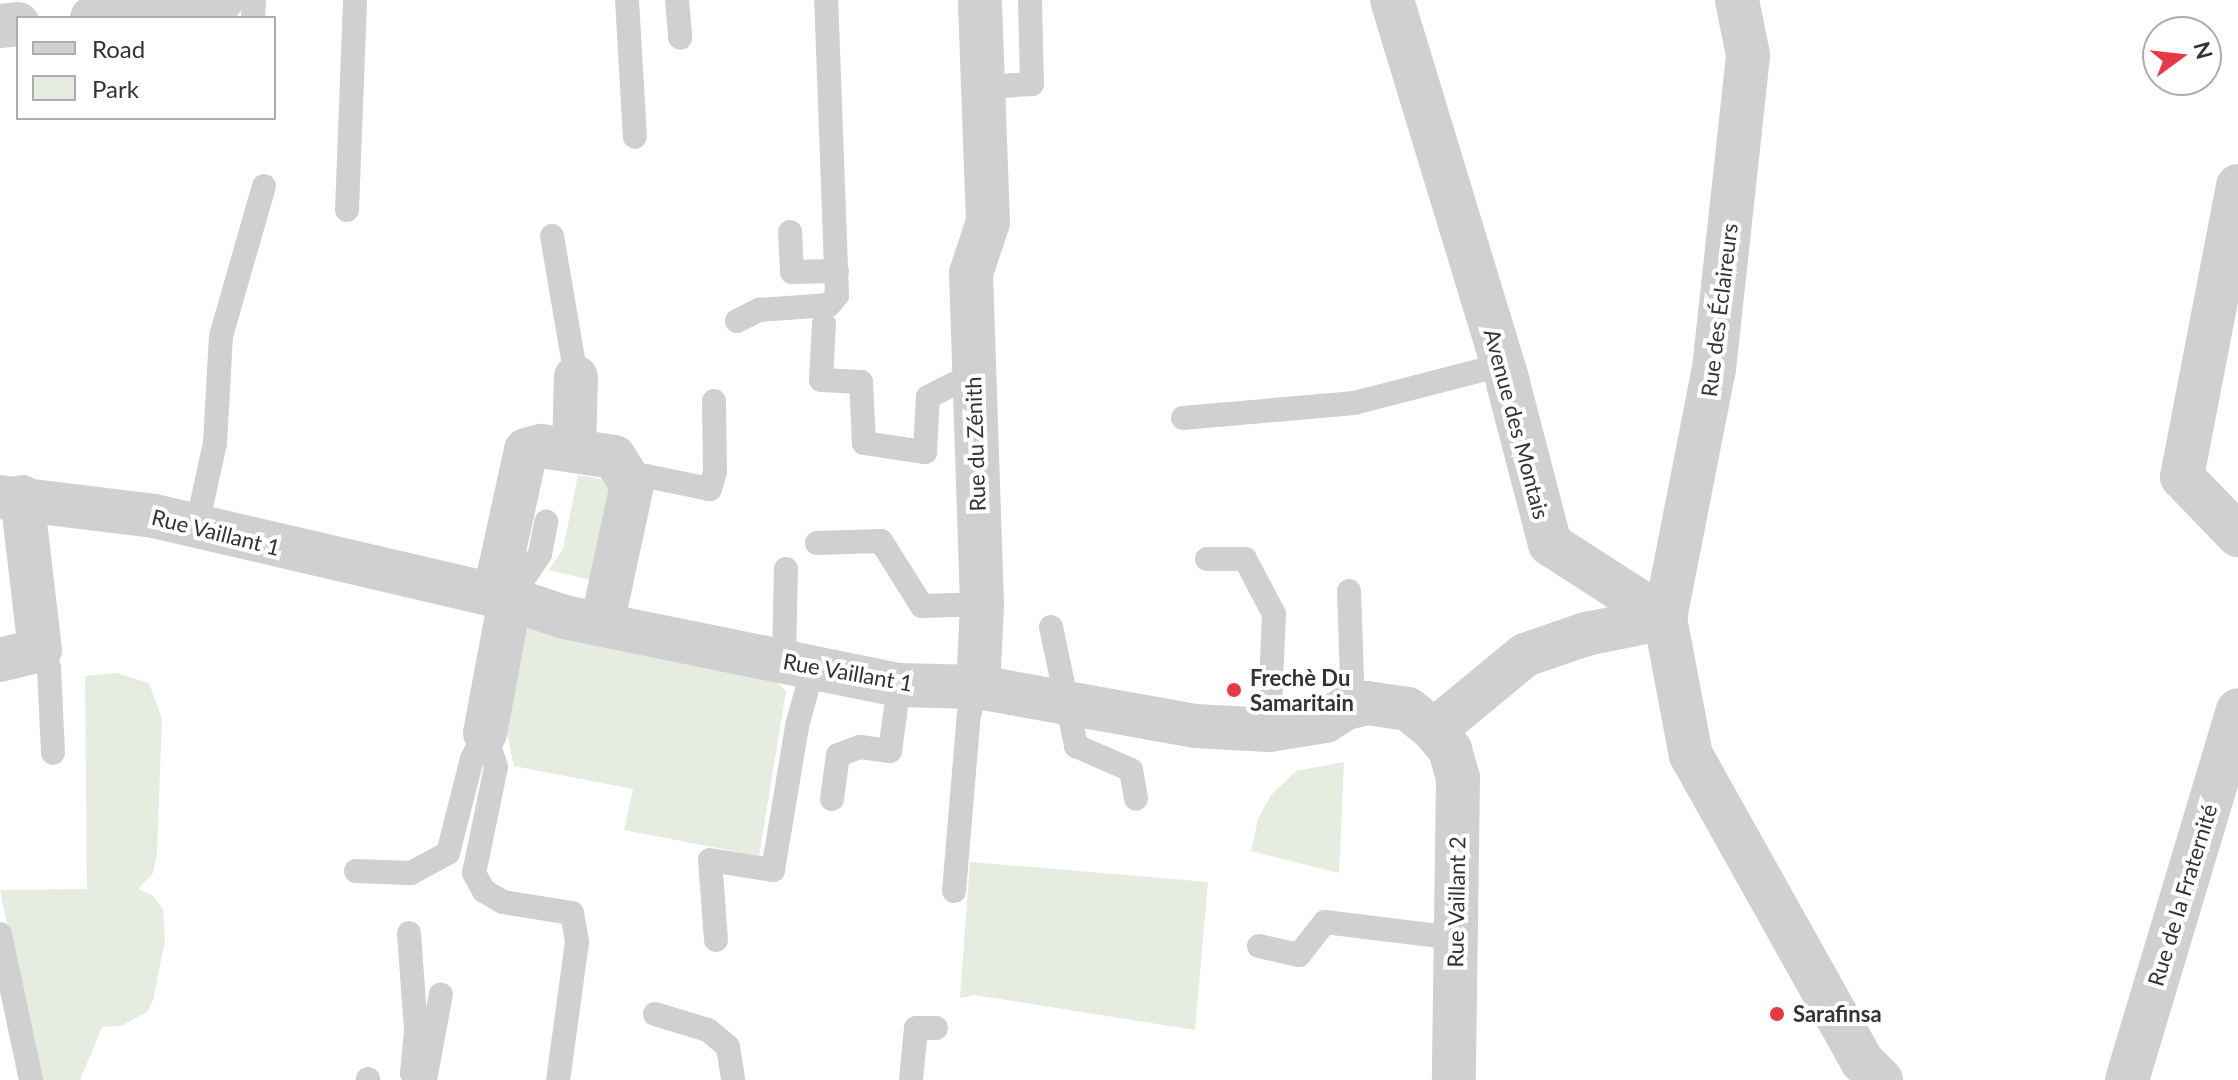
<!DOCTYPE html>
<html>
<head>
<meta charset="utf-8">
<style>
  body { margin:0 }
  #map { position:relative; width:2238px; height:1080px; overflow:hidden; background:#fff; font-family:Lato,sans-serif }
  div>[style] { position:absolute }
  .green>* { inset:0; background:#e6ecdf }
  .lane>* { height:24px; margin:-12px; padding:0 12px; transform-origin:12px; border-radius:12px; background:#d0d0d0 }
  .street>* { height:44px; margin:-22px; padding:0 22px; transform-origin:22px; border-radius:22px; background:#d0d0d0 }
  .dots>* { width:22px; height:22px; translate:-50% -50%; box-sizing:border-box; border:4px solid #fff; border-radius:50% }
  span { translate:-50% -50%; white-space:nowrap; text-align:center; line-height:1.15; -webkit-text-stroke:8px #fff; paint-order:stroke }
  .street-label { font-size:22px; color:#333 }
  .poi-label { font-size:22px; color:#333; font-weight:700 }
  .left { translate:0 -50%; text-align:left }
  .legend { position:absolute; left:16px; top:16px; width:260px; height:104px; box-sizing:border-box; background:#fff; border:2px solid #adadad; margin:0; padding:10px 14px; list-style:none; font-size:24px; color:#333 }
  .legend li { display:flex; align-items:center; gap:16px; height:40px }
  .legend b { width:40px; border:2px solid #adadad }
  .north { position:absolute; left:2142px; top:16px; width:80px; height:80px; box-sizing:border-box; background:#fff; border:2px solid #adadad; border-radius:50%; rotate:75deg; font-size:22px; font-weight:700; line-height:32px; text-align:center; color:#333 }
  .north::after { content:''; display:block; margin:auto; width:28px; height:36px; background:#e63946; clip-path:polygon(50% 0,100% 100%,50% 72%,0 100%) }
</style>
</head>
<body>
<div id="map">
  <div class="green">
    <i style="clip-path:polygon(578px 475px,616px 482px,591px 580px,549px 570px,563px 549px)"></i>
    <i style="clip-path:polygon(528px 628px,772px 678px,786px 691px,759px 856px,624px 830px,633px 789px,514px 766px,503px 715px,506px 668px)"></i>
    <i style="clip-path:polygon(116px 673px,149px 683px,162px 719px,157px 853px,153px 873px,138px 889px,152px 895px,163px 909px,165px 941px,153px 1000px,147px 1012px,121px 1026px,102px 1027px,80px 1080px,40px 1080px,0 890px,87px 889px,85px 676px)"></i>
    <i style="clip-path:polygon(1344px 762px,1339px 873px,1251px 851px,1258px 819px,1271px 795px,1296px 771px)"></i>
    <i style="clip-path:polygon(970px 862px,1208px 882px,1195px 1030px,975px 995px,960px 998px)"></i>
  </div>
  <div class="lane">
    <i style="left:627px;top:0;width:137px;rotate:86.7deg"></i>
    <i style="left:677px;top:0;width:38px;rotate:85deg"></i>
    <i style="left:253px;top:18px;width:18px;rotate:-87deg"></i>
    <i style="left:983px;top:87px;width:49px;rotate:-3.5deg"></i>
    <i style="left:1032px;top:84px;width:84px;rotate:-91.4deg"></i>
    <i style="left:347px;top:210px;width:210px;rotate:-87.8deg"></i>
    <i style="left:790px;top:232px;width:40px;rotate:87.1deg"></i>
    <i style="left:792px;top:272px;width:45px;rotate:-1.3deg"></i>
    <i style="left:552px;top:236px;width:143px;rotate:80.3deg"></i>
    <i style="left:737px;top:321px;width:25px;rotate:-27deg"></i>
    <i style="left:759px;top:310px;width:70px;rotate:-4.1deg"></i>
    <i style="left:829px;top:305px;width:13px;rotate:-51deg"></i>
    <i style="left:837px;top:295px;width:295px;rotate:-92.1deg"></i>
    <i style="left:824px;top:324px;width:56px;rotate:93.1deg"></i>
    <i style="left:821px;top:380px;width:40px;rotate:2.9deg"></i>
    <i style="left:861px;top:382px;width:61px;rotate:87.2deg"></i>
    <i style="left:864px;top:443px;width:62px;rotate:8.4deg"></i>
    <i style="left:925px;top:452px;width:55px;rotate:-86.9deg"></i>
    <i style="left:928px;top:397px;width:29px;rotate:-27deg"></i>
    <i style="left:954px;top:384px;width:19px;rotate:3deg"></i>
    <i style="left:1183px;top:418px;width:172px;rotate:-5deg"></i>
    <i style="left:1354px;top:403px;width:153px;rotate:-14.4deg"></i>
    <i style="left:632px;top:485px;width:17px;rotate:-33deg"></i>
    <i style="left:646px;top:476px;width:65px;rotate:11.5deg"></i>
    <i style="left:710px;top:489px;width:18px;rotate:-74deg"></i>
    <i style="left:715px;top:472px;width:71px;rotate:-90.8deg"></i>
    <i style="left:196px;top:530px;width:89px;rotate:-77.7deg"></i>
    <i style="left:215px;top:443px;width:107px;rotate:-86.8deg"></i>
    <i style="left:221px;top:336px;width:156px;rotate:-74deg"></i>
    <i style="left:817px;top:543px;width:64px;rotate:-1.8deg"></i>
    <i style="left:881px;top:541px;width:77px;rotate:57.8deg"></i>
    <i style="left:922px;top:606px;width:60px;rotate:-1.9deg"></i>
    <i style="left:1207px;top:559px;width:38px"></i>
    <i style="left:1245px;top:559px;width:62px;rotate:62.2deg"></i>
    <i style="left:1274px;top:614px;width:116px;rotate:92.5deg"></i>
    <i style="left:510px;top:599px;width:54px;rotate:-56.3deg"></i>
    <i style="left:540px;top:554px;width:33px;rotate:-79deg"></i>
    <i style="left:1051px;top:627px;width:122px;rotate:78.1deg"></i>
    <i style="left:1076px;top:746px;width:60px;rotate:23.6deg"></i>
    <i style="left:1131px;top:770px;width:29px;rotate:80deg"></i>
    <i style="left:40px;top:650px;width:20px;rotate:63deg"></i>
    <i style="left:49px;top:668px;width:85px;rotate:87.3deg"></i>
    <i style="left:784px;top:661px;width:92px;rotate:-88.8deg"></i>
    <i style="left:1346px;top:708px;width:29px;rotate:-78deg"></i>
    <i style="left:1352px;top:680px;width:89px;rotate:-91.9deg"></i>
    <i style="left:485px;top:733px;width:36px;rotate:72deg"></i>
    <i style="left:496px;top:767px;width:108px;rotate:101.7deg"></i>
    <i style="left:474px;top:873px;width:21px;rotate:61deg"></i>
    <i style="left:484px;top:891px;width:22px;rotate:30deg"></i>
    <i style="left:503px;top:902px;width:70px;rotate:9.1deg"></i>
    <i style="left:572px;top:913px;width:29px;rotate:80deg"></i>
    <i style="left:577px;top:942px;width:139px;rotate:97.8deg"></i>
    <i style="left:832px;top:799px;width:44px;rotate:-82.2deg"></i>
    <i style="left:838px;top:755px;width:23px;rotate:-20deg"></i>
    <i style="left:860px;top:747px;width:30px;rotate:8deg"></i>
    <i style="left:890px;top:751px;width:67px;rotate:-82.2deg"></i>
    <i style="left:356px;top:871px;width:55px;rotate:2.1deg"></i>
    <i style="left:411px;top:873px;width:42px;rotate:-28.4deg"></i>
    <i style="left:448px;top:853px;width:97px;rotate:-75.7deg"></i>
    <i style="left:472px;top:759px;width:29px;rotate:-63deg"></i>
    <i style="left:954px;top:891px;width:178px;rotate:-85.2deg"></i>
    <i style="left:969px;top:714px;width:28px;rotate:-72deg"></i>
    <i style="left:409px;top:933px;width:98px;rotate:85.9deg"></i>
    <i style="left:416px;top:1031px;width:42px;rotate:95.4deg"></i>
    <i style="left:412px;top:1073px;width:9px;rotate:54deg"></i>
    <i style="left:0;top:934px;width:149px;rotate:78deg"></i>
    <i style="left:716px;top:940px;width:80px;rotate:-94.3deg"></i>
    <i style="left:710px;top:860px;width:64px;rotate:9deg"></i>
    <i style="left:773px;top:870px;width:146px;rotate:-80.5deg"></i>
    <i style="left:797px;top:726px;width:60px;rotate:-74.6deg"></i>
    <i style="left:1259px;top:946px;width:41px;rotate:12.7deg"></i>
    <i style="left:1299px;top:955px;width:42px;rotate:-51.8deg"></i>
    <i style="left:1325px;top:922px;width:132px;rotate:7deg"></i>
    <i style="left:655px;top:1014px;width:55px;rotate:16.8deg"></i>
    <i style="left:708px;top:1030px;width:26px;rotate:40deg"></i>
    <i style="left:728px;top:1047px;width:33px;rotate:81deg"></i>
    <i style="left:368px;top:1080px;width:1px;rotate:-90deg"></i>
    <i style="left:425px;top:1080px;width:87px;rotate:-79.5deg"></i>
    <i style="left:911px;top:1080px;width:52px;rotate:-84.5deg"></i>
    <i style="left:916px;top:1028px;width:20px"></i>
  </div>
  <div class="street">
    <i style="left:1392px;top:0;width:400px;rotate:73.1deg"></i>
    <i style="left:1508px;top:383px;width:166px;rotate:75.4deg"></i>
    <i style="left:1550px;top:544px;width:137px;rotate:32.8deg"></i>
    <i style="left:1665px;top:618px;width:139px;rotate:79.3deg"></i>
    <i style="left:1691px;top:755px;width:351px;rotate:60.8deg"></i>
    <i style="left:1862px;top:1061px;width:27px;rotate:45deg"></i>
    <i style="left:92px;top:18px;width:131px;rotate:-7.9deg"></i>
    <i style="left:0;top:26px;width:18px;rotate:-6deg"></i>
    <i style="left:2238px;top:186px;width:296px;rotate:100.9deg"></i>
    <i style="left:2182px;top:477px;width:81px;rotate:46deg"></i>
    <i style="left:574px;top:451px;width:74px;rotate:-88.5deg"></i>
    <i style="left:0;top:497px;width:155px;rotate:7deg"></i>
    <i style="left:154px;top:516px;width:366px;rotate:13.1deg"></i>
    <i style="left:510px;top:599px;width:57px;rotate:18.4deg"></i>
    <i style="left:564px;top:617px;width:342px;rotate:11.5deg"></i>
    <i style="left:899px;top:685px;width:79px;rotate:1.5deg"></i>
    <i style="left:978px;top:687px;width:220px;rotate:10.2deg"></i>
    <i style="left:1195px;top:726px;width:74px;rotate:3.1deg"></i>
    <i style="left:1269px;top:730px;width:57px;rotate:-9.1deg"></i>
    <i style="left:1325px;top:721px;width:25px;rotate:-32deg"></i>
    <i style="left:1346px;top:708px;width:22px;rotate:-13deg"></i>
    <i style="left:1367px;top:703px;width:41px;rotate:8.3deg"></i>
    <i style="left:1408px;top:709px;width:33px;rotate:39deg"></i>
    <i style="left:1434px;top:730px;width:118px;rotate:-39.5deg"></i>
    <i style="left:1525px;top:655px;width:65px;rotate:-19deg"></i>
    <i style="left:1586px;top:634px;width:81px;rotate:-11.4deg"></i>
    <i style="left:1665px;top:618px;width:254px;rotate:-78.9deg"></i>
    <i style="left:1714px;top:369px;width:316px;rotate:-83.8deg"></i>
    <i style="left:1748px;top:55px;width:56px;rotate:-101.3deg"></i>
    <i style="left:494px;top:596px;width:149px;rotate:-77.6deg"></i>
    <i style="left:526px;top:450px;width:16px;rotate:-15deg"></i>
    <i style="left:541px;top:446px;width:74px;rotate:8.6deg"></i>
    <i style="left:614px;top:457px;width:33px;rotate:57deg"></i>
    <i style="left:632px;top:485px;width:142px;rotate:102.2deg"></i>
    <i style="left:0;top:660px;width:41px;rotate:-14deg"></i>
    <i style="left:40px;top:650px;width:154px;rotate:-96.7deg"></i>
    <i style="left:978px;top:687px;width:83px;rotate:-87.2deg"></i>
    <i style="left:982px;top:604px;width:331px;rotate:-91.9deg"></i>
    <i style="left:971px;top:273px;width:54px;rotate:-71.6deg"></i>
    <i style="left:988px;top:222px;width:222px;rotate:-92.1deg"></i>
    <i style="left:1434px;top:730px;width:26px;rotate:51deg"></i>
    <i style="left:1450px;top:750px;width:29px;rotate:74deg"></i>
    <i style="left:1458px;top:778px;width:302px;rotate:90.8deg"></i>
    <i style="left:485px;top:733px;width:136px;rotate:-79.4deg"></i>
    <i style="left:2127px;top:1080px;width:386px;rotate:-73.3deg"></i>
  </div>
  <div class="dots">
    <i style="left:1234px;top:690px;background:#e63946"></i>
    <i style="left:1777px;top:1014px;background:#e63946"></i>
  </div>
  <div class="street-label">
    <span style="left:1719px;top:310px;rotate:-83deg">Rue des Éclaireurs</span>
    <span style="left:1517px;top:424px;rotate:75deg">Avenue des Montais</span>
    <span style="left:975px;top:444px;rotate:-92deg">Rue du Zénith</span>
    <span style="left:216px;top:532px;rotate:14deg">Rue Vaillant 1</span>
    <span style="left:848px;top:672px;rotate:10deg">Rue Vaillant 1</span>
    <span style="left:2182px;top:895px;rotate:-73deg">Rue de la Fraternité</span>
    <span style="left:1456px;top:902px;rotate:-89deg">Rue Vaillant 2</span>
  </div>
  <div class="poi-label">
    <span class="left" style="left:1250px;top:690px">Frechè Du<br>Samaritain</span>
    <span class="left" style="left:1793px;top:1014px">Sarafinsa</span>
  </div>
  <ul class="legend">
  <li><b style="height:10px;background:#d0d0d0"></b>Road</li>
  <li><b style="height:22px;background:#e6ecdf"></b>Park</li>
  </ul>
  <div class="north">N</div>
</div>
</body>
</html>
